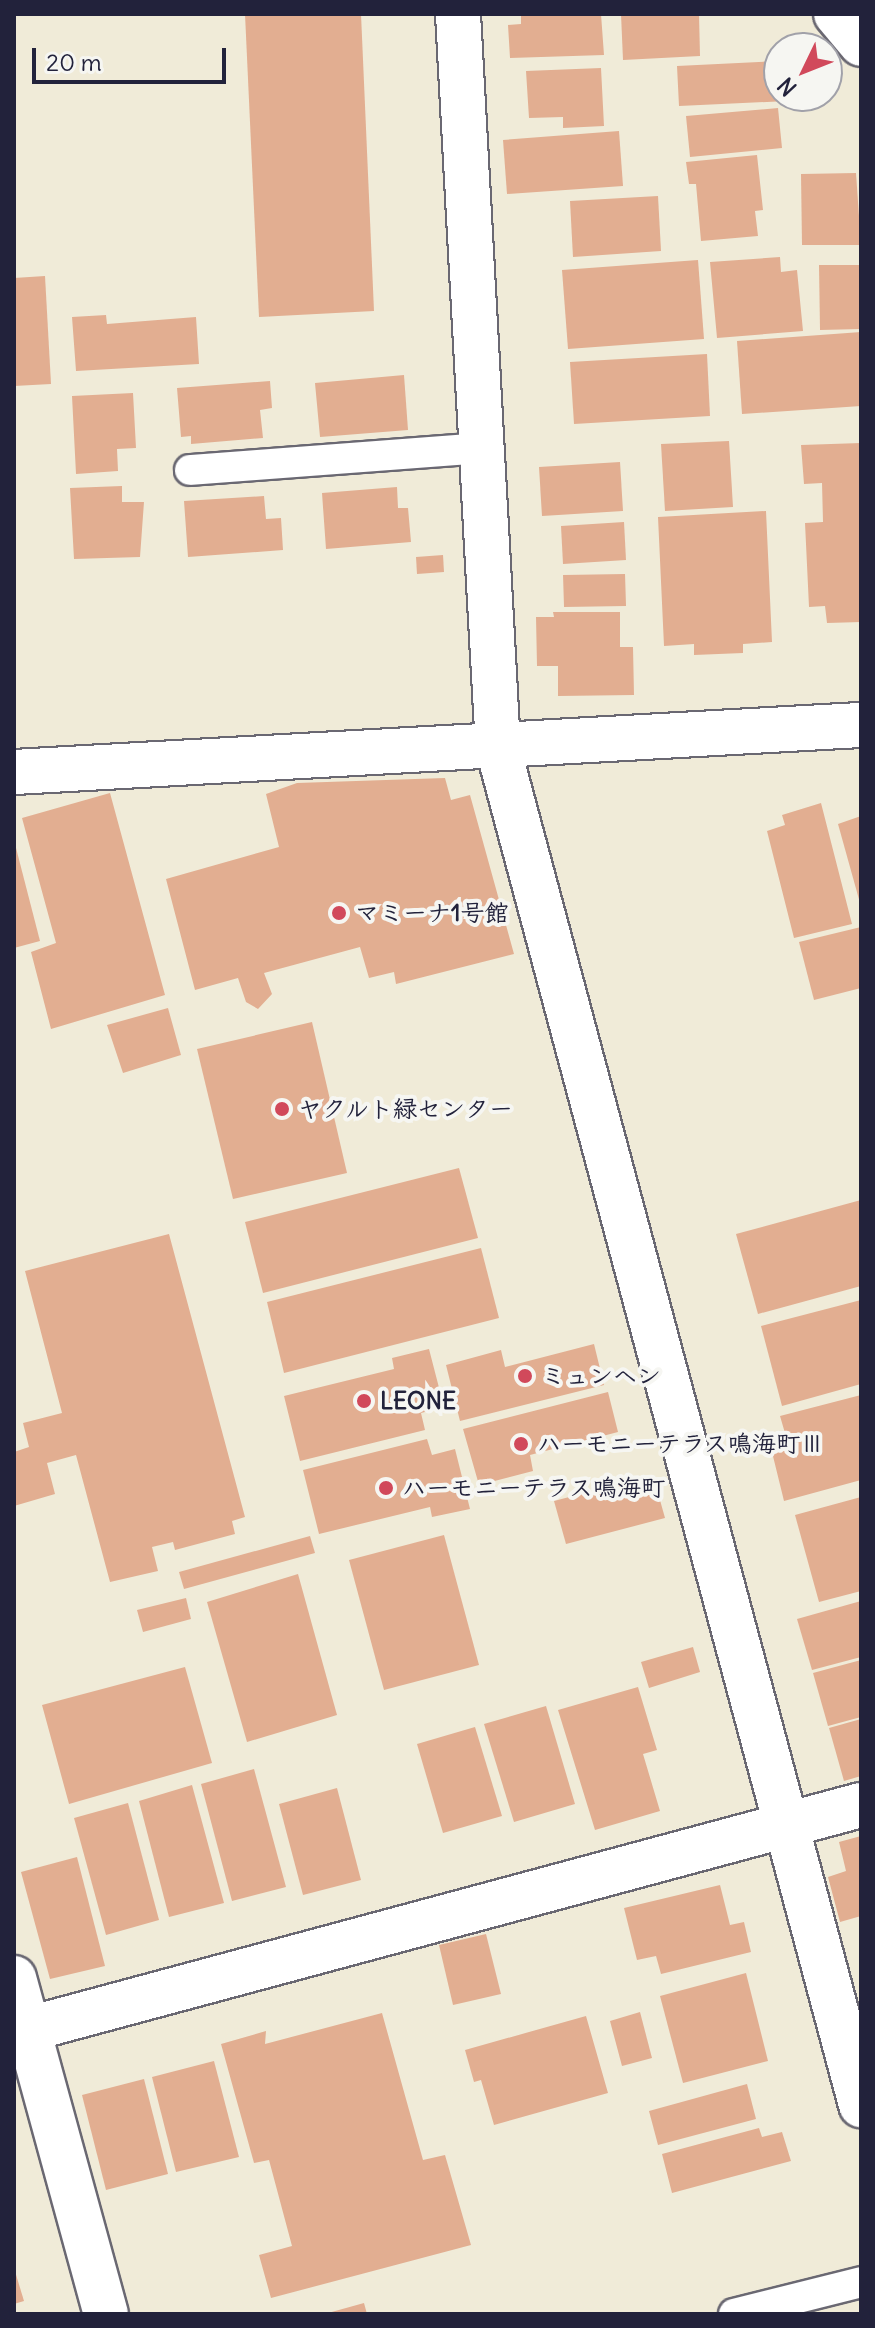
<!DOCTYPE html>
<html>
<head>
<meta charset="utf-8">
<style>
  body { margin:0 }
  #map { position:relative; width:875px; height:2328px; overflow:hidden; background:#f0ebd8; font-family:Delius,"Klee One",sans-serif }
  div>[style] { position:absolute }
  .building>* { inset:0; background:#e2ae91 }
  .roads { filter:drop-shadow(2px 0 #6a6872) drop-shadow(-2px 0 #6a6872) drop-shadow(0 2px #6a6872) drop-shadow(0 -2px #6a6872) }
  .service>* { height:30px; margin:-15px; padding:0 15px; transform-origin:15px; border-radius:15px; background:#fff }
  .minor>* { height:44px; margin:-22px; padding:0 22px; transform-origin:22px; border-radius:22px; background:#fff }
  .dots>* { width:22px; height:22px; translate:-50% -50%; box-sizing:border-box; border:4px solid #f6f6f2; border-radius:50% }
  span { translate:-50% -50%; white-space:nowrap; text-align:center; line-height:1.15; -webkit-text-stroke:8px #f6f6f2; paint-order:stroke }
  .poi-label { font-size:24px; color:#22223b; font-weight:700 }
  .left { translate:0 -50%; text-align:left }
  .frame { position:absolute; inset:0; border:16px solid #22223b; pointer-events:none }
  .north { position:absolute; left:763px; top:32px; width:80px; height:80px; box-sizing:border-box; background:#f6f6f2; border:2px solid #a1a1a9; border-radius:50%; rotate:227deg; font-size:22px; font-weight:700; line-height:32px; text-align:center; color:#22223b }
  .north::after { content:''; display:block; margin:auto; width:28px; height:36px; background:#d1495b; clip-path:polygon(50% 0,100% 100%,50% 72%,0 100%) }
  .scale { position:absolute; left:32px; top:48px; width:194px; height:36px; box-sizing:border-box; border:4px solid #22223b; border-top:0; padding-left:10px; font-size:24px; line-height:28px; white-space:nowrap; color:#22223b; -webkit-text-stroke:6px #f6f6f2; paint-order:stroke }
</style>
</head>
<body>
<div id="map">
  <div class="building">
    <i style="clip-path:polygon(245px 14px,361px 14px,374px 311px,259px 317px)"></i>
    <i style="clip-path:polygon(601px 14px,604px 55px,510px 58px,508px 25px,521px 24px,521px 15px)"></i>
    <i style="clip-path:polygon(621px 14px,699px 14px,700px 56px,623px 60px)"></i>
    <i style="clip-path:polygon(779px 61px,779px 96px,787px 101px,679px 106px,677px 66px)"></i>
    <i style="clip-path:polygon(601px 68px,604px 126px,563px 128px,563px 117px,529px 118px,526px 71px)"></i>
    <i style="clip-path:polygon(778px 108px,782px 148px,690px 157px,686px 116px)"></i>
    <i style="clip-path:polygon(619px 131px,623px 186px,507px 194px,503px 140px)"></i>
    <i style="clip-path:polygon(757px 155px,763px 210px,755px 211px,758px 236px,701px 241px,696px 184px,689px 184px,686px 162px)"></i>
    <i style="clip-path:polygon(856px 173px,861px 245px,802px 245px,801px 174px)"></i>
    <i style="clip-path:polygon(658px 196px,661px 251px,573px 257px,570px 201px)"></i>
    <i style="clip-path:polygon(780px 257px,781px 272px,797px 270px,803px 331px,717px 338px,710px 262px)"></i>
    <i style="clip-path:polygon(698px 260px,704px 339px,568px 349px,562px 270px)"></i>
    <i style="clip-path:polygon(819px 265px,861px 265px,861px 329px,820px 330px)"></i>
    <i style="clip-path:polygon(45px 276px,51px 384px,14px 386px,14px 278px)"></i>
    <i style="clip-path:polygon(106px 315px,107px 324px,196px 317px,199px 364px,76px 371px,72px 317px)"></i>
    <i style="clip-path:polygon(861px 332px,861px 406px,742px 414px,737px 341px)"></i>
    <i style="clip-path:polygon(707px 354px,710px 416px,574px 424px,570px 362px)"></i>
    <i style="clip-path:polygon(404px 375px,408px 430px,320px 437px,315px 383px)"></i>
    <i style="clip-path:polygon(270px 381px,272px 408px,260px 410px,263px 438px,191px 444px,191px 436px,181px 437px,177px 388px)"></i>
    <i style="clip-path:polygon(133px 393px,136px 448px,117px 449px,118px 471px,76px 474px,72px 396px)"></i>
    <i style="clip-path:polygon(729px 441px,733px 507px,665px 511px,661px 444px)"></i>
    <i style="clip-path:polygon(861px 443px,861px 622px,827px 623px,825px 606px,809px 607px,805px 523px,823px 522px,822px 483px,804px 484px,801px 445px)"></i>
    <i style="clip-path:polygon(620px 462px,623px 511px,542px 516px,539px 467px)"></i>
    <i style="clip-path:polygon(122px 486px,122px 502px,144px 502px,140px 557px,74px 559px,70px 488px)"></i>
    <i style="clip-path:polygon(397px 487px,398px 508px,408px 508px,411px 542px,326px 549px,322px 493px)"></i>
    <i style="clip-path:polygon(264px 496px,266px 519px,281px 518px,283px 550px,188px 557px,184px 501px)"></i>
    <i style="clip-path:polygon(766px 511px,772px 642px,743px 644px,743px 653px,694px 655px,694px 644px,664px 646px,658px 517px)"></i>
    <i style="clip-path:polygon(624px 522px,626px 560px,563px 564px,561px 526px)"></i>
    <i style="clip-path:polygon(443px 555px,444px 572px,417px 574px,416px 557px)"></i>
    <i style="clip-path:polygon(625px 574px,626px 606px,564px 607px,563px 575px)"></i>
    <i style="clip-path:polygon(553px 612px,620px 612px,620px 647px,633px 647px,634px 695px,558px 696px,558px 666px,537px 666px,536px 617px,554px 617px)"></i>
    <i style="clip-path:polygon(445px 778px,451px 800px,470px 795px,514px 954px,396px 984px,394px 972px,369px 978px,360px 947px,264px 973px,272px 994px,258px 1009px,246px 1002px,238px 978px,195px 990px,166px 879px,279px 847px,266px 794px,297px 783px)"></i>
    <i style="clip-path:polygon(110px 793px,165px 995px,51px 1029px,31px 952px,56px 943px,22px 818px)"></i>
    <i style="clip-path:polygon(821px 803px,852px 924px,794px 938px,767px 831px,785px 825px,782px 815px)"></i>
    <i style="clip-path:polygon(861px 816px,861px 903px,860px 903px,838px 824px)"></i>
    <i style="clip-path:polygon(15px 844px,40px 941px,14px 948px,14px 845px)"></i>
    <i style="clip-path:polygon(861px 927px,861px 988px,814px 1000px,799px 942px)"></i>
    <i style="clip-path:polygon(168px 1008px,181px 1055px,123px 1073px,107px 1025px)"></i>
    <i style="clip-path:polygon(312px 1022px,347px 1173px,233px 1199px,197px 1049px)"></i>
    <i style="clip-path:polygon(459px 1168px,478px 1238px,263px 1293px,245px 1222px)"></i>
    <i style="clip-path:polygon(861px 1200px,861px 1286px,758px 1314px,736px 1234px)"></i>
    <i style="clip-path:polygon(169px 1234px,245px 1517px,232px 1521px,235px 1534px,175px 1550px,173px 1542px,152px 1547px,158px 1571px,110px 1582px,76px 1455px,47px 1463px,55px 1494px,14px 1506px,14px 1452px,29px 1447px,23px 1423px,62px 1413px,25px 1271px)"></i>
    <i style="clip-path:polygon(481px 1248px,499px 1318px,284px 1373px,267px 1302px)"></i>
    <i style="clip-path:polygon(861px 1300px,861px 1384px,782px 1406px,761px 1326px)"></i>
    <i style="clip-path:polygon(594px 1344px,604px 1385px,460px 1421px,446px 1365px,501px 1350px,505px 1367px)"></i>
    <i style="clip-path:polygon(429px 1349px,444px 1407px,421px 1413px,425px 1430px,300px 1461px,284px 1396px,394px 1369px,392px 1358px)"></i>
    <i style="clip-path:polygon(608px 1392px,618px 1432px,530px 1455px,533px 1471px,479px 1485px,463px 1429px)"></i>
    <i style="clip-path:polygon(861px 1395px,861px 1480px,784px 1501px,770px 1444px,787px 1440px,780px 1416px)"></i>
    <i style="clip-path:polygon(427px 1439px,432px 1455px,455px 1449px,470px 1509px,432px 1517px,430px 1507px,319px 1534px,303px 1470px)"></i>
    <i style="clip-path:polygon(653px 1475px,665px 1518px,566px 1544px,554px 1501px)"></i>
    <i style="clip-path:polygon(861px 1497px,861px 1591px,819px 1602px,795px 1515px)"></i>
    <i style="clip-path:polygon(444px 1535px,479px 1665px,384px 1690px,349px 1560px)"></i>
    <i style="clip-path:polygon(310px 1536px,315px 1553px,184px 1589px,179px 1572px)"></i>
    <i style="clip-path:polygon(298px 1574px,337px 1715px,247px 1742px,207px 1602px)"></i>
    <i style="clip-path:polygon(186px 1598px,191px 1619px,143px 1632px,137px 1610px)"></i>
    <i style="clip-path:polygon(861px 1601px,861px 1657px,812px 1670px,797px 1619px)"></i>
    <i style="clip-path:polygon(693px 1647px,700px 1672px,649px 1688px,641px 1662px)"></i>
    <i style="clip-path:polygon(861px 1660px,861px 1717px,828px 1726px,813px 1673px)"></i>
    <i style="clip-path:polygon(185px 1667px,212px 1763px,69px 1804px,42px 1705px)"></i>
    <i style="clip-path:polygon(638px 1687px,657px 1750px,643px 1754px,660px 1811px,595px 1830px,558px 1710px)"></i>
    <i style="clip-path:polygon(546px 1706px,575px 1804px,514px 1822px,484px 1724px)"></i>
    <i style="clip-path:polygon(861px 1719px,861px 1776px,844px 1781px,829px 1728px)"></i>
    <i style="clip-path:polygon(475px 1727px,502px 1816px,443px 1833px,417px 1744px)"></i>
    <i style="clip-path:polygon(254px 1769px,286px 1887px,232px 1901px,201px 1784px)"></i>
    <i style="clip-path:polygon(192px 1785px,224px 1903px,169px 1917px,139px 1801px)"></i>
    <i style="clip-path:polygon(337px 1788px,361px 1880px,303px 1895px,279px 1804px)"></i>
    <i style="clip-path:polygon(128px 1803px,159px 1920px,106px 1935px,74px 1818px)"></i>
    <i style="clip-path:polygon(861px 1836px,861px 1916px,840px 1922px,828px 1877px,846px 1871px,839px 1842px)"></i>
    <i style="clip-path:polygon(77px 1857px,105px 1966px,50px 1979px,21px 1872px)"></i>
    <i style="clip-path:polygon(720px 1885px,730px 1925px,744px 1922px,751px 1952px,661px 1974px,656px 1956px,637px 1960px,624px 1908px)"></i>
    <i style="clip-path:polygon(486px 1934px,501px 1994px,453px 2005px,439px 1945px)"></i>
    <i style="clip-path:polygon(746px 1973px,768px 2061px,683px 2083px,660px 1996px)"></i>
    <i style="clip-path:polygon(640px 2012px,652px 2058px,622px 2066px,610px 2021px)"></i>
    <i style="clip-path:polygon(382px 2013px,423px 2160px,445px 2155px,471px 2245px,271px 2298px,259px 2255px,292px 2246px,269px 2160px,254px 2163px,221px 2044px,266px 2031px,265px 2044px)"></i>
    <i style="clip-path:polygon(586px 2016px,608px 2093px,494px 2125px,481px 2080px,474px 2082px,465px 2050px)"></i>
    <i style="clip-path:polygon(214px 2061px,239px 2157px,176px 2172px,152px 2077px)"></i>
    <i style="clip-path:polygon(144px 2079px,168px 2174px,106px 2190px,82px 2095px)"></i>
    <i style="clip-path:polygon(747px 2084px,756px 2119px,658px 2145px,649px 2111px)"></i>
    <i style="clip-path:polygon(759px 2128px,762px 2137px,782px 2132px,791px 2161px,672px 2193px,662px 2154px)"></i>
    <i style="clip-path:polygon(14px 2268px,24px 2301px,14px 2304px)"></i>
    <i style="clip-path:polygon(364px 2303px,367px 2314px,329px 2314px,328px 2313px)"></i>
  </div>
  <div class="roads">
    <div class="service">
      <i style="left:190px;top:470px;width:292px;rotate:-4.3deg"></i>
      <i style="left:734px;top:2314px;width:131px;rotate:-14.1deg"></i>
    </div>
    <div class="minor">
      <i style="left:458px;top:14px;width:735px;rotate:86.88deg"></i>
      <i style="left:498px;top:748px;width:1405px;rotate:75.02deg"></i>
      <i style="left:836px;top:14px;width:39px;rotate:50deg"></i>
      <i style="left:14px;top:772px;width:848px;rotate:-3.18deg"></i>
      <i style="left:14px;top:1978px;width:348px;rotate:74.7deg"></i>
      <i style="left:14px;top:2033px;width:877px;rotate:-15.07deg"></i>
    </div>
  </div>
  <div class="dots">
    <i style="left:339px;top:913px;background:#d1495b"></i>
    <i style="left:282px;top:1109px;background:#d1495b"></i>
    <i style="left:525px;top:1376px;background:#d1495b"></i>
    <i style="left:364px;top:1401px;background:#d1495b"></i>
    <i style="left:521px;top:1444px;background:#d1495b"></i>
    <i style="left:386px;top:1488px;background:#d1495b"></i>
  </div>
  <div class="poi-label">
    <span class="left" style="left:355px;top:913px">マミーナ1号館</span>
    <span class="left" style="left:298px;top:1109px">ヤクルト緑センター</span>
    <span class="left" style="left:541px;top:1376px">ミュンヘン</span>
    <span class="left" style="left:380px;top:1401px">LEONE</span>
    <span class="left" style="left:537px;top:1444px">ハーモニーテラス鳴海町Ⅲ</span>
    <span class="left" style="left:402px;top:1488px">ハーモニーテラス鳴海町</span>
  </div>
  <div class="frame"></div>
  <div class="north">N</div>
  <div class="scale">20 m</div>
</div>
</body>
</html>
